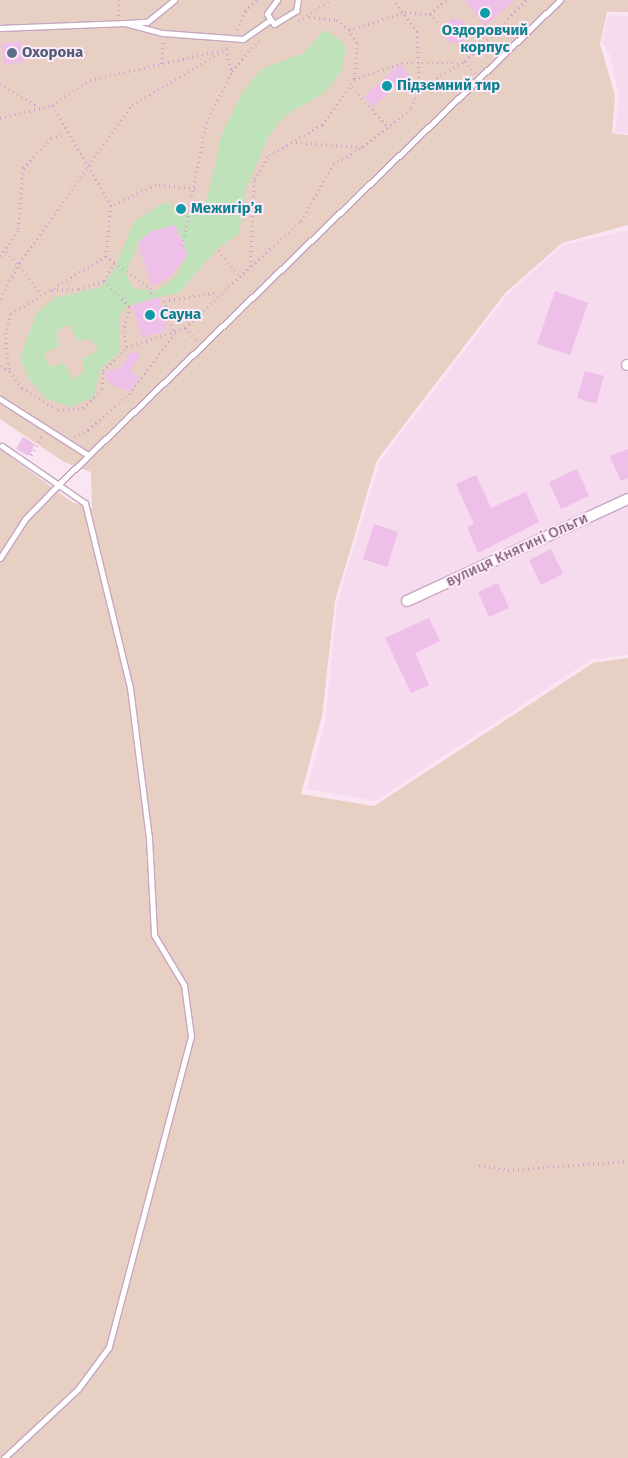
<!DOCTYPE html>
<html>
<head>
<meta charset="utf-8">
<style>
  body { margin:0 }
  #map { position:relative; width:628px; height:1458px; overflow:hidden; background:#fae5f3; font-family:"Fira Sans",sans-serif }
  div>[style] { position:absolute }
  .residential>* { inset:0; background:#f6daee }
  .green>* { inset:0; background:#e7cfc4 }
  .water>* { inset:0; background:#c0e2bb }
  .building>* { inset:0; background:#eebfe8 }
  .round { border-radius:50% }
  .path>* { height:2.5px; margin-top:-1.25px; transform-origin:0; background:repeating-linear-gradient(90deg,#d2a2cd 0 1px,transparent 0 5px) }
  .roads { filter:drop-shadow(1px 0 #c6a7c1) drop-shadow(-1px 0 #c6a7c1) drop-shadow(0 1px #c6a7c1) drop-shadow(0 -1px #c6a7c1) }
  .lane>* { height:5px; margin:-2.5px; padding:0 2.5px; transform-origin:2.5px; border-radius:2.5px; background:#fff }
  .street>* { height:10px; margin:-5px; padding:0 5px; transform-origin:5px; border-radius:5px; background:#fff }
  .dots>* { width:14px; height:14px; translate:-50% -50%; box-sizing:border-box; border:2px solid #fdebf7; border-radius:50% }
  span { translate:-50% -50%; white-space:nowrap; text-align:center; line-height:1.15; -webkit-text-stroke:4px #fdebf7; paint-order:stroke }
  .culture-label { font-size:15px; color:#0d838f; font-weight:700 }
  .left { translate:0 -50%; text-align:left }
  .service-label { font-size:15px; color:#4e5e75; font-weight:700 }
  .street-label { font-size:15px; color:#714c6e }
</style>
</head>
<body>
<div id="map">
  <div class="residential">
    <i style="clip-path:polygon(608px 15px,628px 16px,628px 133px,615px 132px,619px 97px,610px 55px,602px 42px)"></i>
    <i style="clip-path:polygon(628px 230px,628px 655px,592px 659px,375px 801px,307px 789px,326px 717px,337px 603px,380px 461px,507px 295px,563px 245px)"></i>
  </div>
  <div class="green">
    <i style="clip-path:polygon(0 0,628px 0,628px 12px,607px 12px,600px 44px,615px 96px,612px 133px,628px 135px,628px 225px,562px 243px,505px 293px,377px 460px,335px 601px,322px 716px,301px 794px,374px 806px,593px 663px,628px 658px,628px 1458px,0 1458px,0 449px,72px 502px,92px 508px,91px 472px,64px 462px,0 419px)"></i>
  </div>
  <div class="water">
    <i style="clip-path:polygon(evenodd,324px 30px,343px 42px,346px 52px,340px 74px,324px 93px,285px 116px,268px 137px,246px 189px,239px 234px,217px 249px,180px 292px,126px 306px,120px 315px,119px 352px,101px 369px,93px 398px,70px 407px,47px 399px,30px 381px,20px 358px,36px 314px,54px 298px,101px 287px,115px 269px,133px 223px,161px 204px,168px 202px,185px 214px,199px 214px,207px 199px,222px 134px,242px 93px,261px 69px,304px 53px,324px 30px,175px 225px,188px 253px,176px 277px,155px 291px,133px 288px,126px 273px,138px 242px,152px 231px,175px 225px,324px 30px,69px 324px,77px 342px,91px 339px,98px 350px,82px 359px,84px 372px,73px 380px,64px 363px,51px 367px,43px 354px,59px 346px,57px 331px,69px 324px)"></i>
  </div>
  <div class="building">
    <i style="clip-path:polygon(464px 0,515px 0,485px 26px)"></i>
    <i class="round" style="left:444px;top:19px;width:24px;height:24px"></i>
    <i style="clip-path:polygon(21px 41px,23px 62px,4px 65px,1px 44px)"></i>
    <i style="clip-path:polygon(400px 64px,409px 75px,373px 107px,364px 97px)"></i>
    <i style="clip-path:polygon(175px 225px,187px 255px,170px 276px,152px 287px,138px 242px,152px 231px)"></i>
    <i style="clip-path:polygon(555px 291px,588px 303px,570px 355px,537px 344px)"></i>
    <i style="clip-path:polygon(158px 297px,167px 324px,165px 331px,142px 338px,132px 306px)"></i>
    <i style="clip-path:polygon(132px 350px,140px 355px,130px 371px,139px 377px,129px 392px,109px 383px,106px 377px,109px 370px,120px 368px)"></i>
    <i style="clip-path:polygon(585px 371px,604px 376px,596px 404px,577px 398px)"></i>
    <i style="clip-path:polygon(23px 437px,35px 444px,29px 456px,16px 449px)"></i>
    <i style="clip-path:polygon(628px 449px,628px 478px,621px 481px,610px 456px)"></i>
    <i style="clip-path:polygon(577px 469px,589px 496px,561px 509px,549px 482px)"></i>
    <i style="clip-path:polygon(476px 475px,491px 508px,526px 492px,539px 522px,478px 553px,467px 527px,474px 524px,456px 484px)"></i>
    <i style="clip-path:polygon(374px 524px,398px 532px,387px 567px,363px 559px)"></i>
    <i style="clip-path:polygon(551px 549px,563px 574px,541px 585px,529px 560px)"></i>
    <i style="clip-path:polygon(498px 583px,509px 608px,489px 617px,478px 592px)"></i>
    <i style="clip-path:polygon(429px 618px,440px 641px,415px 653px,429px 685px,411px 693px,385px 638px)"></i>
  </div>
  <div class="path">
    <i style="left:430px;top:14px;width:13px;rotate:48deg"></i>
    <i style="left:118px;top:16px;width:16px;rotate:-86deg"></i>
    <i style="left:298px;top:21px;width:38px;rotate:-33deg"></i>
    <i style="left:237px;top:30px;width:21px;rotate:-67deg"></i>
    <i style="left:245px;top:11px;width:16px;rotate:-45deg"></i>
    <i style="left:349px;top:30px;width:59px;rotate:-17.8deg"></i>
    <i style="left:405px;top:12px;width:25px;rotate:5deg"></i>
    <i style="left:430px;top:14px;width:21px;rotate:-43deg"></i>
    <i style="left:465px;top:61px;width:16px;rotate:50deg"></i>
    <i style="left:161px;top:64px;width:23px;rotate:-85deg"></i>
    <i style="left:354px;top:79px;width:51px;rotate:-18.4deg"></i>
    <i style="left:402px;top:63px;width:58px"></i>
    <i style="left:0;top:84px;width:45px;rotate:30.5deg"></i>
    <i style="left:352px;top:87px;width:55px;rotate:47.9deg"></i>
    <i style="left:419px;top:88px;width:53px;rotate:-30.4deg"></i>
    <i style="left:465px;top:61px;width:86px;rotate:-45deg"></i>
    <i style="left:0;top:118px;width:54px;rotate:-14deg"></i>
    <i style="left:291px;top:142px;width:72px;rotate:4deg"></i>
    <i style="left:363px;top:147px;width:62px;rotate:-39.1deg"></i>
    <i style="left:411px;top:108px;width:22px;rotate:-68deg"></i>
    <i style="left:419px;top:88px;width:56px;rotate:-92deg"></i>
    <i style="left:417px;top:32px;width:39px;rotate:-126deg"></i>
    <i style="left:195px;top:189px;width:39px;rotate:-174deg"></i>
    <i style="left:156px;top:185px;width:50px;rotate:155deg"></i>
    <i style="left:111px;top:206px;width:51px;rotate:95.6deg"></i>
    <i style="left:106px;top:257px;width:111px;rotate:149deg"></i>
    <i style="left:11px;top:314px;width:20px;rotate:105deg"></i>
    <i style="left:6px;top:333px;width:20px;rotate:87deg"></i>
    <i style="left:7px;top:353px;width:18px;rotate:81deg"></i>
    <i style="left:10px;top:371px;width:21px;rotate:55deg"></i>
    <i style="left:22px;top:388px;width:42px;rotate:31.4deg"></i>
    <i style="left:58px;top:410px;width:25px;rotate:-5deg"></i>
    <i style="left:83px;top:408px;width:27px;rotate:-45deg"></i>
    <i style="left:102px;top:389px;width:18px;rotate:-87deg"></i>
    <i style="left:103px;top:371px;width:34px;rotate:-45deg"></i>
    <i style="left:127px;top:347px;width:61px;rotate:-18.1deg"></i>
    <i style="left:185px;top:328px;width:89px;rotate:-43.2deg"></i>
    <i style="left:250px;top:267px;width:88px;rotate:-87.4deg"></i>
    <i style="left:254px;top:179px;width:28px;rotate:-58deg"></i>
    <i style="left:269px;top:155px;width:61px;rotate:-29.5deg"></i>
    <i style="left:322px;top:125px;width:56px;rotate:-55.2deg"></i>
    <i style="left:354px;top:79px;width:36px;rotate:-85deg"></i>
    <i style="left:357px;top:43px;width:15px;rotate:-122deg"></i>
    <i style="left:349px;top:30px;width:17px;rotate:-144deg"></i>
    <i style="left:335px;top:20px;width:27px;rotate:-174deg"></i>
    <i style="left:111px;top:206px;width:117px;rotate:-120.3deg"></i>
    <i style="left:52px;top:105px;width:45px;rotate:-33.3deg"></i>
    <i style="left:90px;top:80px;width:139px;rotate:-12.8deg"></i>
    <i style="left:226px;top:49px;width:23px;rotate:75deg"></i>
    <i style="left:182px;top:246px;width:125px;rotate:-79deg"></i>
    <i style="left:206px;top:123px;width:58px;rotate:-63.4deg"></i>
    <i style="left:232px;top:71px;width:43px;rotate:-48.8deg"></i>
    <i style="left:219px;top:250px;width:33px;rotate:52deg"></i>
    <i style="left:7px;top:251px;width:55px;rotate:51.7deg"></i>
    <i style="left:0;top:256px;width:32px;rotate:-56deg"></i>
    <i style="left:18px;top:229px;width:61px;rotate:-85.3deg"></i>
    <i style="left:23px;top:168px;width:41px;rotate:-47deg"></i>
    <i style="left:51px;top:138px;width:15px;rotate:-16deg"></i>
    <i style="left:114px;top:263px;width:44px;rotate:34.8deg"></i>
    <i style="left:150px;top:288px;width:9px;rotate:72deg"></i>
    <i style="left:251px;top:266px;width:67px;rotate:-42deg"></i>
    <i style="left:301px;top:221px;width:65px;rotate:-60.7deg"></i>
    <i style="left:333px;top:164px;width:32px;rotate:-30deg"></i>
    <i style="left:104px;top:281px;width:37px;rotate:45deg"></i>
    <i style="left:130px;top:307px;width:25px;rotate:106deg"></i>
    <i style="left:123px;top:331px;width:16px;rotate:76deg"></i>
    <i style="left:52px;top:290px;width:27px;rotate:-2deg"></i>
    <i style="left:79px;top:289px;width:26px;rotate:-18deg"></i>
    <i style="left:104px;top:281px;width:21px;rotate:-61deg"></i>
    <i style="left:114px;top:263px;width:10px;rotate:-143deg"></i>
    <i style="left:0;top:299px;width:41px;rotate:-62.2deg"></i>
    <i style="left:19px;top:263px;width:194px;rotate:-54.4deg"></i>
    <i style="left:132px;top:105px;width:115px;rotate:-30.8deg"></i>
    <i style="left:185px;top:328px;width:16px;rotate:47deg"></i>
    <i style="left:0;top:366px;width:11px;rotate:27deg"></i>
    <i style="left:74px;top:437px;width:16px;rotate:-27deg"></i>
    <i style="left:88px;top:430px;width:55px;rotate:-41.3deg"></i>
    <i style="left:129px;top:394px;width:74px;rotate:-52.7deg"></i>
    <i style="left:174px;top:335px;width:35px;rotate:-106deg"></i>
    <i style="left:164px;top:301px;width:54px;rotate:-9.6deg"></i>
    <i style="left:31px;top:455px;width:22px;rotate:-60deg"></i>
    <i style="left:479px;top:1165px;width:29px;rotate:10deg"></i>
    <i style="left:508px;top:1170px;width:120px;rotate:-4.3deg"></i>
  </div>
  <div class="roads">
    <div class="lane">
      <i style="left:277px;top:0;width:17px;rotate:126deg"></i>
      <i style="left:267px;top:14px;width:12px;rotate:55deg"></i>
      <i style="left:274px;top:24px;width:26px;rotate:-31deg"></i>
      <i style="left:296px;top:11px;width:11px;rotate:-80deg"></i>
      <i style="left:125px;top:23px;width:22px;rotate:-3deg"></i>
      <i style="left:147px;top:22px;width:35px;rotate:-39deg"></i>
      <i style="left:0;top:28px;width:125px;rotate:-2.3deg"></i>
      <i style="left:125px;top:23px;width:39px;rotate:15deg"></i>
      <i style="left:163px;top:33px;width:80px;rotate:4.3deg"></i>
      <i style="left:243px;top:39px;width:32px;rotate:-35deg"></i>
      <i style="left:0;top:399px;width:104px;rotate:32.5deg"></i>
      <i style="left:2px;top:446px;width:101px;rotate:34.5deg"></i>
      <i style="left:85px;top:503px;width:190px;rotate:76.3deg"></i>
      <i style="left:130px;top:688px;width:151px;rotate:82.8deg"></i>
      <i style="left:149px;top:838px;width:97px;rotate:87deg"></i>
      <i style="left:154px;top:935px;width:58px;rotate:59deg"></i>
      <i style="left:184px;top:985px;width:51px;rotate:82.2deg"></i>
      <i style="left:191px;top:1036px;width:322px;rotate:104.8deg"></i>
      <i style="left:109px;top:1347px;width:52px;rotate:126.4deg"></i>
      <i style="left:78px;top:1389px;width:101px;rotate:137deg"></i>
      <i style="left:0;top:558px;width:46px;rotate:-57.3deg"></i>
      <i style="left:25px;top:519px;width:50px;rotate:-45.8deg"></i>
      <i style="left:60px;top:483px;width:695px;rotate:-44.01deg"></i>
    </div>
    <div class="street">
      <i style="left:627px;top:365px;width:1px"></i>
      <i style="left:407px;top:601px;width:243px;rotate:-24.8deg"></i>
    </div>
  </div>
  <div class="dots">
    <i style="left:485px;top:13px;background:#0f9aa8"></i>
    <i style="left:12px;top:53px;background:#5c6f8a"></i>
    <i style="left:387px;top:86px;background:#0f9aa8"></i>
    <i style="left:181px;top:209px;background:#0f9aa8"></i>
    <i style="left:150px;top:315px;background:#0f9aa8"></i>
  </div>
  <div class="culture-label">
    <span style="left:485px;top:39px">Оздоровчий<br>корпус</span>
    <span class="left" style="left:397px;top:86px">Підземний тир</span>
    <span class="left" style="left:191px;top:209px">Межигір’я</span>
    <span class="left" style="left:160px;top:315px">Сауна</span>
  </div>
  <div class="service-label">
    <span class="left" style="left:22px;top:53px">Охорона</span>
  </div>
  <div class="street-label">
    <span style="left:517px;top:550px;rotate:-25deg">вулиця Княгині Ольги</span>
  </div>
</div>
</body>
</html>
